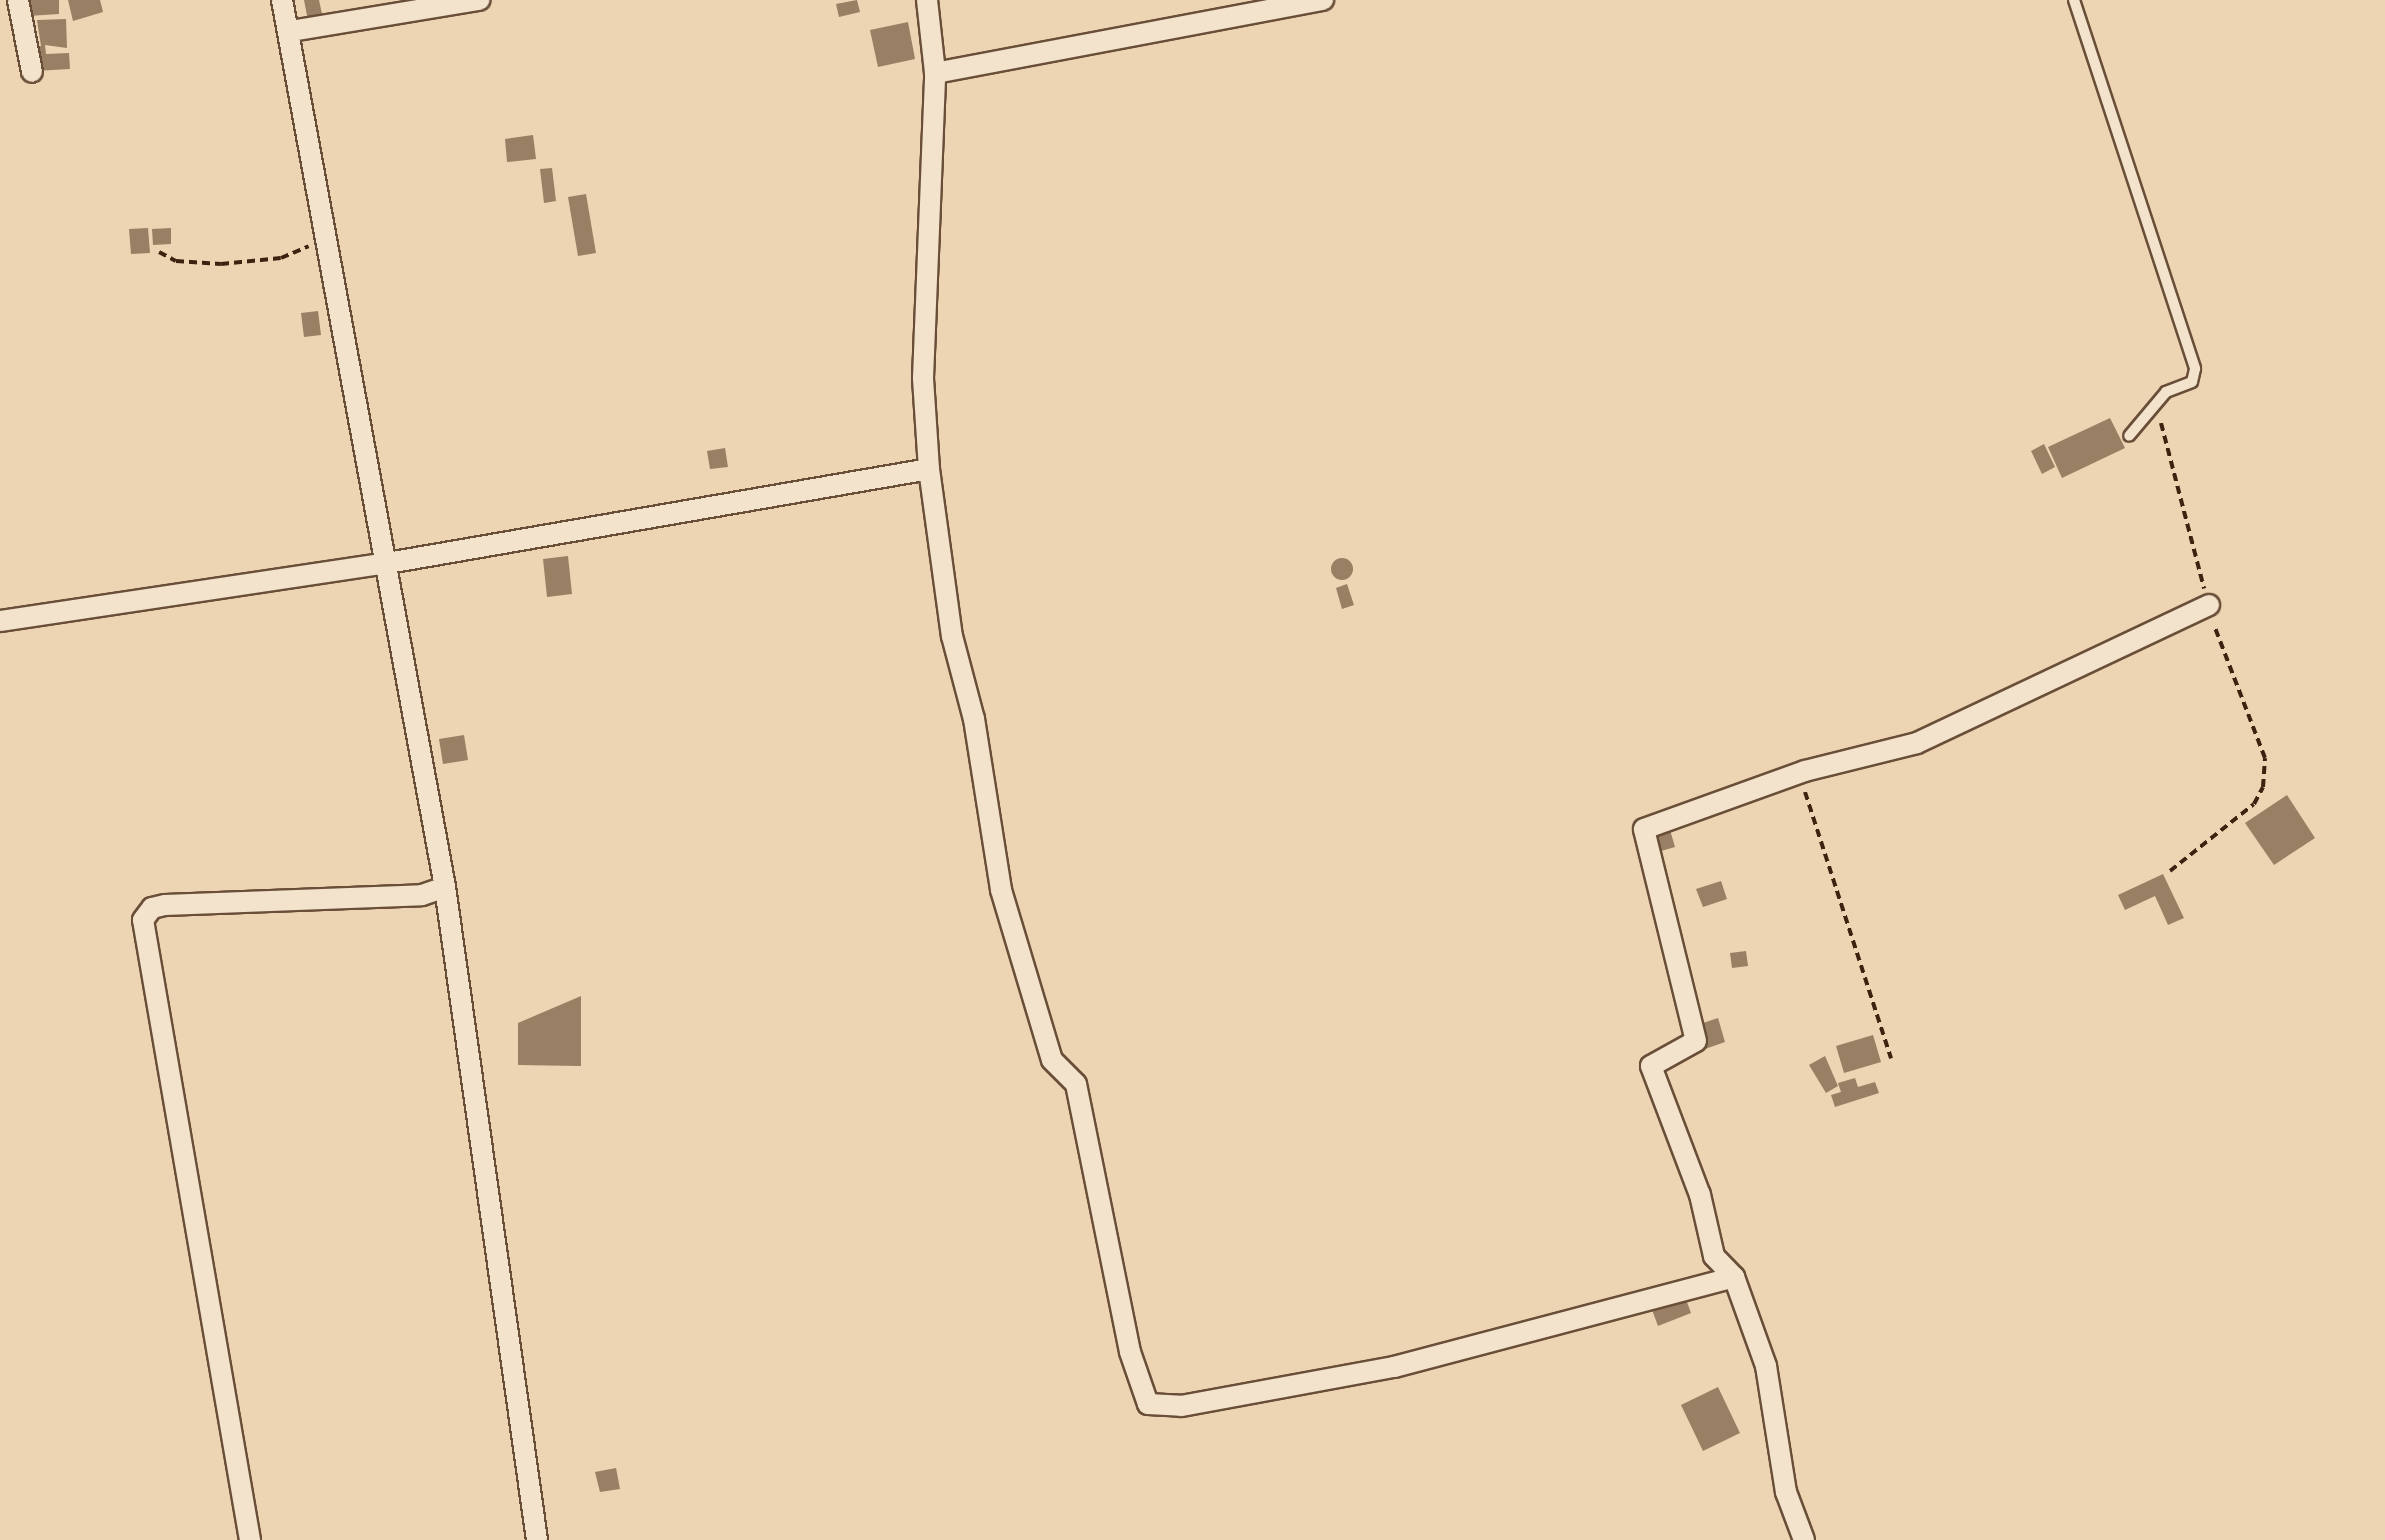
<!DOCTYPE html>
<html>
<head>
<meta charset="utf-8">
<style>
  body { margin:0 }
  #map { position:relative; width:2385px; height:1540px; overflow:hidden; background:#edd4b2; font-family:"IM FELL English",serif }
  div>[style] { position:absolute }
  .building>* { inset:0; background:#997f64 }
  .round { border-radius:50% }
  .path>* { height:4px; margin-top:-2px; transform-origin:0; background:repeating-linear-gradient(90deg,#3d2210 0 8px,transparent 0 13px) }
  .roads { filter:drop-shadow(2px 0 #694e38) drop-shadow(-2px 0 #694e38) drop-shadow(0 2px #694e38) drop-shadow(0 -2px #694e38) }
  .service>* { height:10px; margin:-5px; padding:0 5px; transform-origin:5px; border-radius:5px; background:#f3e3cd }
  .minor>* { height:20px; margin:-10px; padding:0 10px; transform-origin:10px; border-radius:10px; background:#f3e3cd }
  span { translate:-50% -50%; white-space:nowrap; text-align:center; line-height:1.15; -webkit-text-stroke:10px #f3e3cd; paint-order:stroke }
</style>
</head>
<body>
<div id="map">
  <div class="building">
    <i style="clip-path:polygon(27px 0,59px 0,59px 14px,28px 16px)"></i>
    <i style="clip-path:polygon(68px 0,100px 0,103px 12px,73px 21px)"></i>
    <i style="clip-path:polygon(304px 0,319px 0,324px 23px,309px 26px)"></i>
    <i style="clip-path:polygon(857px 0,860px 12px,839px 17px,836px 4px)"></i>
    <i style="clip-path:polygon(66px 19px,67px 48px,45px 45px,46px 54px,69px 53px,70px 69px,35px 71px,33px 47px,41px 46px,37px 20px)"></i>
    <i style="clip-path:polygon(908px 22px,915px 59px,878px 67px,870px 30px)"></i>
    <i style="clip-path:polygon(533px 135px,536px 159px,507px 162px,505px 139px)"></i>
    <i style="clip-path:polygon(552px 168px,556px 201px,544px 203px,540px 169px)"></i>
    <i style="clip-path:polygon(586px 194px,596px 253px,578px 256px,568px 197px)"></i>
    <i style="clip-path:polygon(148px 228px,150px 253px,131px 254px,129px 229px)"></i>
    <i style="clip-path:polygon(171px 228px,171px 244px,153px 245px,152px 229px)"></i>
    <i style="clip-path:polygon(318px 311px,321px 335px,304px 337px,301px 313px)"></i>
    <i style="clip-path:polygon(2110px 418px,2125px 448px,2062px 478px,2048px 447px)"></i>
    <i style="clip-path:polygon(2044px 444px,2055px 467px,2042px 474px,2031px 451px)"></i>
    <i style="clip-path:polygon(725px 448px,728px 467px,710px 469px,707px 451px)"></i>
    <i style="clip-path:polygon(568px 556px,572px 594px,547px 597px,543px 559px)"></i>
    <i class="round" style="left:1331px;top:558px;width:22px;height:22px"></i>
    <i style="clip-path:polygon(1347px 584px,1354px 605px,1342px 609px,1336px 588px)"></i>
    <i style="clip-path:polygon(464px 735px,468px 760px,443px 764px,439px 739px)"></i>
    <i style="clip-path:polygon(2287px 795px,2315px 838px,2274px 865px,2245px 823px)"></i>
    <i style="clip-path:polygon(1668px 823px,1675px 847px,1654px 853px,1647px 829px)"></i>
    <i style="clip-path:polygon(2163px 874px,2184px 918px,2168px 925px,2155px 896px,2125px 910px,2118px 895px)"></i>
    <i style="clip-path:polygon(1721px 881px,1727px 899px,1703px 907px,1696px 889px)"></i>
    <i style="clip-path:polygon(1746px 951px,1748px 966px,1732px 968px,1730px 953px)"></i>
    <i style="clip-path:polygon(581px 996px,581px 1066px,518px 1065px,518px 1023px)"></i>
    <i style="clip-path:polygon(1718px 1018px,1725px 1042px,1705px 1049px,1697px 1025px)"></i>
    <i style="clip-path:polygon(1873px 1035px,1881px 1062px,1844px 1073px,1836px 1046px)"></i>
    <i style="clip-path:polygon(1825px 1056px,1838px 1086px,1826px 1093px,1809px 1065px)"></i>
    <i style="clip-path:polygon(1855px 1078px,1858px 1087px,1875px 1082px,1879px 1093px,1835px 1107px,1831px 1095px,1841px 1092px,1838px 1083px)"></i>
    <i style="clip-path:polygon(1684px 1294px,1691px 1313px,1658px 1326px,1651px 1307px)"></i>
    <i style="clip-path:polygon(1718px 1387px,1740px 1433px,1703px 1451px,1681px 1405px)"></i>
    <i style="clip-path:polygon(616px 1468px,620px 1489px,600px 1492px,595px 1472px)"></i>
  </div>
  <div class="path">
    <i style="left:159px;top:252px;width:19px;rotate:28deg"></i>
    <i style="left:176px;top:261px;width:45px;rotate:3.8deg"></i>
    <i style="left:221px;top:264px;width:60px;rotate:-5.7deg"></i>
    <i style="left:281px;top:258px;width:30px;rotate:-23deg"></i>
    <i style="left:2161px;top:423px;width:171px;rotate:75.4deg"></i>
    <i style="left:1805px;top:792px;width:280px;rotate:72.1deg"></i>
    <i style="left:2170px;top:871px;width:107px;rotate:-38.6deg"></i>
    <i style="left:2254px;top:804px;width:19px;rotate:-62deg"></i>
    <i style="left:2263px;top:787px;width:29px;rotate:-86deg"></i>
    <i style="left:2265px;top:758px;width:142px;rotate:-111deg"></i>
  </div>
  <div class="roads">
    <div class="service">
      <i style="left:2074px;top:0;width:388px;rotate:71.8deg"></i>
      <i style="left:2195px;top:369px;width:13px;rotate:103deg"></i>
      <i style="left:2192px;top:382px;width:28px;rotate:159deg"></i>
      <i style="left:2166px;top:392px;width:57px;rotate:130.1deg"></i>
    </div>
    <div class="minor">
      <i style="left:18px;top:0;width:73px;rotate:79deg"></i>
      <i style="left:927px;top:0;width:73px;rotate:83.7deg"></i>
      <i style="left:291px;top:31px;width:191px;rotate:-9.4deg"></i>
      <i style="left:929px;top:469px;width:169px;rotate:82.2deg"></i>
      <i style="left:952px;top:636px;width:86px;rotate:75.2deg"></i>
      <i style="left:974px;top:719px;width:173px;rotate:81deg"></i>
      <i style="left:1001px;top:890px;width:177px;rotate:73.3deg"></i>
      <i style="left:1052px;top:1060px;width:34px;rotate:45deg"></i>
      <i style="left:1076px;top:1084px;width:273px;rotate:78.6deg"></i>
      <i style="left:1130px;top:1352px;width:55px;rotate:70.9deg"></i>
      <i style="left:1148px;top:1404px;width:33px;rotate:3deg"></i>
      <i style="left:1181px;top:1406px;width:217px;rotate:-10.4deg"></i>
      <i style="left:1394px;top:1367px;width:352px;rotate:-14.8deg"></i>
      <i style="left:1734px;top:1277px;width:95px;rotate:70.2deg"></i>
      <i style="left:1766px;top:1366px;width:128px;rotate:81deg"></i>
      <i style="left:1786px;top:1492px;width:51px;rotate:69.4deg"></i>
      <i style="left:0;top:621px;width:386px;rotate:-8.5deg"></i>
      <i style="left:382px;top:564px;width:555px;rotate:-9.85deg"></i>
      <i style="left:929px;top:469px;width:91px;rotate:-93.8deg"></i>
      <i style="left:923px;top:378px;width:305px;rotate:-87.7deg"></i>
      <i style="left:935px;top:73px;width:395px;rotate:-10.7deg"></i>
      <i style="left:445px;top:887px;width:659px;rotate:81.98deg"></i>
      <i style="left:1734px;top:1277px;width:29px;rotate:-134deg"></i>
      <i style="left:1714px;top:1256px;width:63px;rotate:-102.9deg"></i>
      <i style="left:1700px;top:1195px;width:138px;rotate:-110.8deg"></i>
      <i style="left:1651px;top:1066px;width:51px;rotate:-29.1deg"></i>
      <i style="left:1696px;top:1041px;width:218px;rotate:-103.8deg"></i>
      <i style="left:1644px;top:829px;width:171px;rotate:-19.8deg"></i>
      <i style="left:1805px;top:771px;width:115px;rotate:-14deg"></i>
      <i style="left:1917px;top:743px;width:323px;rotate:-25.3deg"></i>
      <i style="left:250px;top:1540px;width:629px;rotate:-99.79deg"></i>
      <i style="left:143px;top:920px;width:15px;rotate:-53deg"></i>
      <i style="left:152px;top:908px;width:13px;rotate:-13deg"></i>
      <i style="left:165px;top:905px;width:257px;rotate:-2.2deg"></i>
      <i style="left:422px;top:895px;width:24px;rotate:-19deg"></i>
      <i style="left:445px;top:887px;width:902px;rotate:-100.41deg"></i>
    </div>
  </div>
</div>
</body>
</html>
